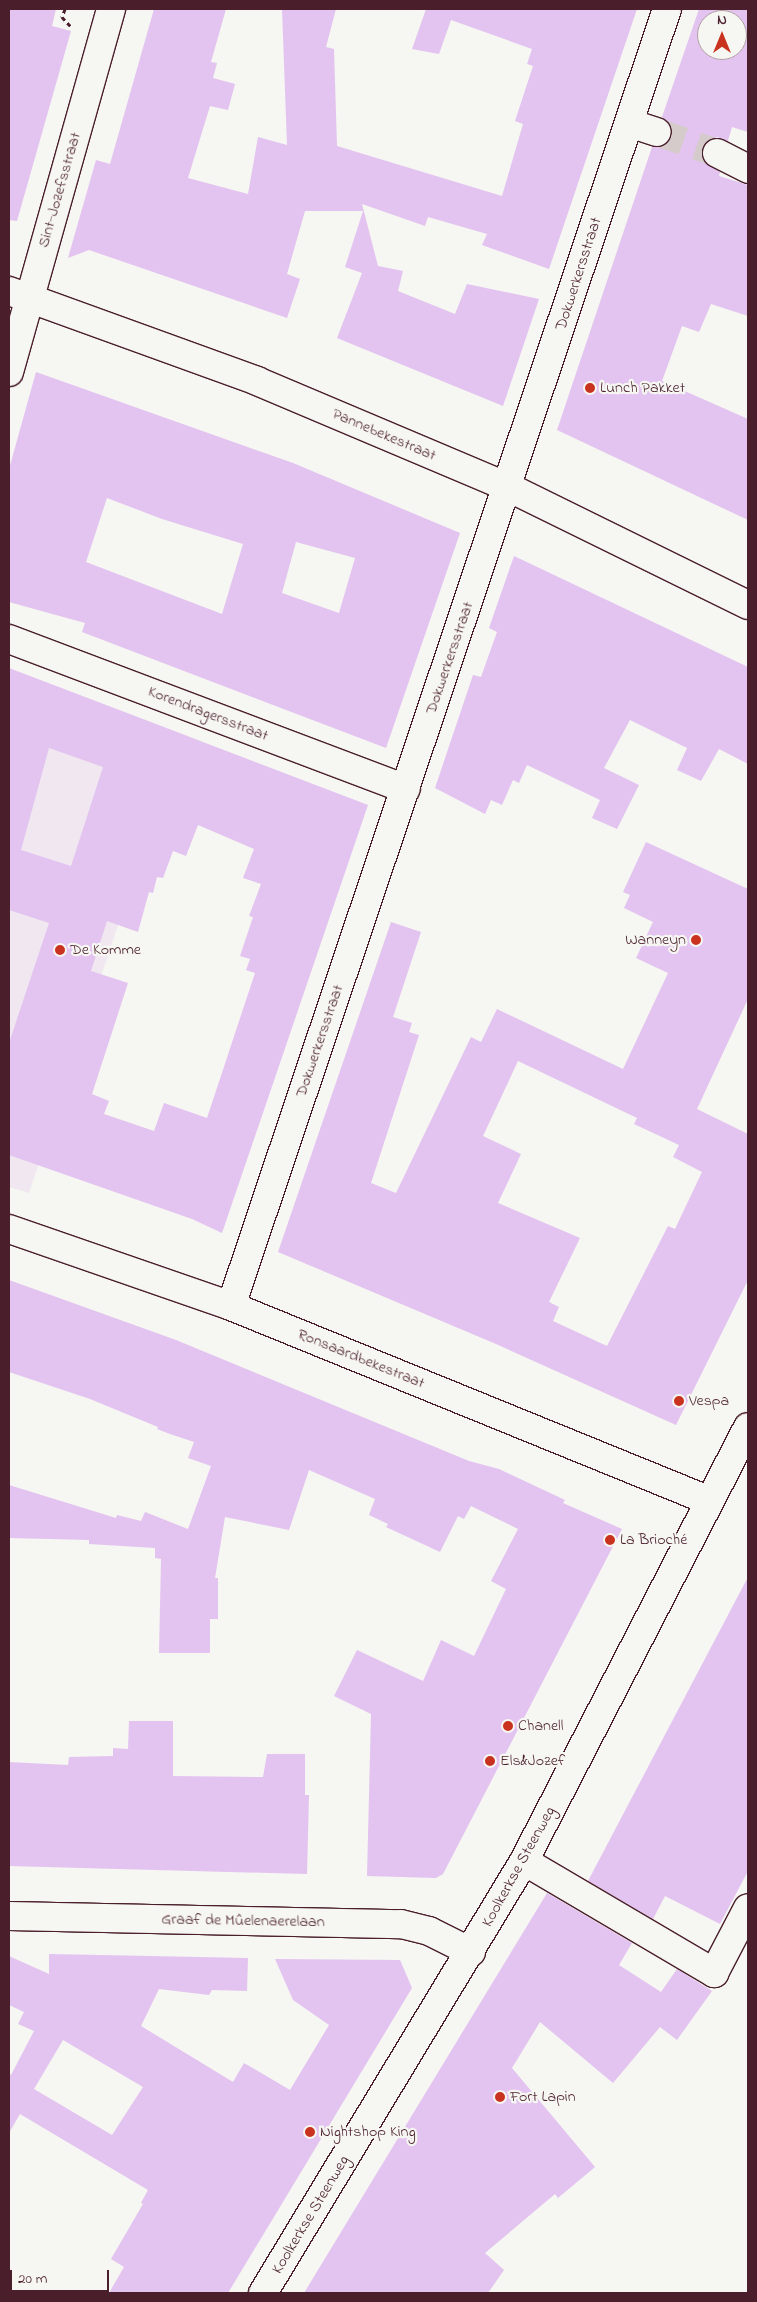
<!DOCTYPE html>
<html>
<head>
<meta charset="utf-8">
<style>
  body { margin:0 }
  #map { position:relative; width:757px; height:2302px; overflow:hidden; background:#f6f6f2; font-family:"Indie Flower",sans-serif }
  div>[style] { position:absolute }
  .built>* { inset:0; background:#f0e7f1 }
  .building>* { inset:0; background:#e3c3f0 }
  .minor-tunnel>* { height:28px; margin-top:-14px; transform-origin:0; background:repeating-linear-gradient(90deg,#d4cbca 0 28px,transparent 0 42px) }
  .path>* { height:3px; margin-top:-1.5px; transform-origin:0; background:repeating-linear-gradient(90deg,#4a1f2b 0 4px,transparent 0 8px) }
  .roads { filter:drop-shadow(1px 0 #4a1f2b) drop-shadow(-1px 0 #4a1f2b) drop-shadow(0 1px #4a1f2b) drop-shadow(0 -1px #4a1f2b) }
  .minor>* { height:28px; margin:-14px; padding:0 14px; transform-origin:14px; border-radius:14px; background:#f6f6f2 }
  .dots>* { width:14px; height:14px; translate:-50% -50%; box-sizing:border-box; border:2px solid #f6f6f2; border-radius:50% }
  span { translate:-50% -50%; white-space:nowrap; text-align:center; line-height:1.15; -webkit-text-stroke:4.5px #f6f6f2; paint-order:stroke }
  .street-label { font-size:16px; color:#4a1f2b }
  .poi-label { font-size:16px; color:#4a1f2b }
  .left { translate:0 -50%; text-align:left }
  .right { translate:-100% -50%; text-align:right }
  .frame { position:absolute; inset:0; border:10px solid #4a1f2b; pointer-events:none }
  .north { position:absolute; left:697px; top:10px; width:50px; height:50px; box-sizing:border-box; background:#f6f6f2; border:1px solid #b1a0a2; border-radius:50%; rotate:0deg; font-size:14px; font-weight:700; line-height:20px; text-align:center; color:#4a1f2b }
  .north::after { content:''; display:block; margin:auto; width:18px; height:22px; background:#c8321e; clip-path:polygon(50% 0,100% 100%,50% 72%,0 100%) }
  .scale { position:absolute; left:10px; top:2270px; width:99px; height:22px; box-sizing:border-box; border:2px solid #4a1f2b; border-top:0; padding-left:6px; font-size:15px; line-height:18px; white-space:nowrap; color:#4a1f2b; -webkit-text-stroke:4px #f6f6f2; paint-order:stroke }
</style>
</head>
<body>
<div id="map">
  <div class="built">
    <i style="clip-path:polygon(51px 684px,188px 736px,135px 874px,29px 1193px,9px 1187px,9px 830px)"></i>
  </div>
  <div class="building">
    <i style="clip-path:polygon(9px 9px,56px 9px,52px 26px,71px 31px,17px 221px,9px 220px)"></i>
    <i style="clip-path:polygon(154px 9px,226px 9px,211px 62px,217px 63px,213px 78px,235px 84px,228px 110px,210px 106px,188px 178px,248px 194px,258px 137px,287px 145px,282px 9px,336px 9px,326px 47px,334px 49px,337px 146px,502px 196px,523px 124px,515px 121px,533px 66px,527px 64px,532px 49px,451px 20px,439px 54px,412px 49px,426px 9px,637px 9px,549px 269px,482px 245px,487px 234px,428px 217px,425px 226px,362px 204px,378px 266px,403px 271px,398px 291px,455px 314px,467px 284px,539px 299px,503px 406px,337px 338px,362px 273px,345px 267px,363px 211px,305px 211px,287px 274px,300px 279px,287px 318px,89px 250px,68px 258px,96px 160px,110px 164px)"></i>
    <i style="clip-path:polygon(evenodd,699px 9px,748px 9px,748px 132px,732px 127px,728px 141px,717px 137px,709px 140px,701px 153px,704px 162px,720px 172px,719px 176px,748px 185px,748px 316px,711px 304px,699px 332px,682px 326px,662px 381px,748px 419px,748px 520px,557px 430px,652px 147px,661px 147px,672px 137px,672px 128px,662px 117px,699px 9px,707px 20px,737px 20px,737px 50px,707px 50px,707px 20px)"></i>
    <i style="clip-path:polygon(evenodd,36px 372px,293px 463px,460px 533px,386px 748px,82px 632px,85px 623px,9px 602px,9px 469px,36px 372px,107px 498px,162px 519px,243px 544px,222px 614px,86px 562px,107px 498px,36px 372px,296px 542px,355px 558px,339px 613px,282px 593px,296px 542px)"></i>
    <i style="clip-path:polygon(514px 556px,748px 667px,748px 764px,719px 749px,701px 781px,677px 770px,687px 748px,630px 720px,604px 768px,639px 785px,617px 829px,592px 818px,600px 800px,527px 765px,519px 783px,513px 780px,502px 805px,491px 800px,485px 814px,435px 788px,473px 675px,481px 677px,497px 632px,489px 628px)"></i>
    <i style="clip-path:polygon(evenodd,9px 668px,368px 805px,222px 1233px,192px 1219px,9px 1155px,9px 1043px,49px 923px,9px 910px,9px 668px,49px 748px,103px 767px,71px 866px,21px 850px,49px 748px,9px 668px,198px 825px,254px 849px,243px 878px,261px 884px,249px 916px,253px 917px,240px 956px,250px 959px,246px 970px,255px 973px,207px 1118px,164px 1103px,154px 1131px,104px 1114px,109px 1101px,92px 1094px,128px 983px,91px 971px,107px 921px,138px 932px,149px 892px,153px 893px,157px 877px,163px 878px,173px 851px,186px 856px,198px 825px)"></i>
    <i style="clip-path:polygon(evenodd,646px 842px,748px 889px,748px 999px,697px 1109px,748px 1134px,748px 1280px,676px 1425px,496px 1344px,278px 1252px,391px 922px,421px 932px,393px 1017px,412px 1023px,409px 1032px,419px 1035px,371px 1183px,396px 1193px,471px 1037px,481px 1042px,497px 1009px,623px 1069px,668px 973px,636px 958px,653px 922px,624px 908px,630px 895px,623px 892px,646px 842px,518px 1061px,637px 1118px,634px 1124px,679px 1145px,673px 1157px,702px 1172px,675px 1229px,668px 1226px,607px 1346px,553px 1321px,559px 1307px,549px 1302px,580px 1238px,498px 1203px,521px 1154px,483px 1136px,518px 1061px)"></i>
    <i style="clip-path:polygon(9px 1280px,176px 1340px,469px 1461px,499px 1469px,565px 1500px,563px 1503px,622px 1529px,443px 1874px,436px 1878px,367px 1876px,371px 1714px,334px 1696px,357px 1650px,423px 1681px,441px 1640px,474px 1656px,506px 1589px,491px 1581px,518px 1529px,471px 1506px,464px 1519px,458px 1516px,440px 1552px,386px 1527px,388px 1524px,369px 1515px,375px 1499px,309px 1470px,289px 1530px,225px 1517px,215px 1578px,218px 1578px,218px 1619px,210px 1619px,210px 1653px,159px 1653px,161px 1559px,155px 1558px,155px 1548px,89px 1544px,89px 1540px,9px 1538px,9px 1485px,116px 1518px,117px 1515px,141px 1521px,145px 1512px,188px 1529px,211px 1466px,188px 1458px,194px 1442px,170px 1434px,157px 1429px,158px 1427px,90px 1399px,9px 1372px)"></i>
    <i style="clip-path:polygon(748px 1577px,748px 1871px,720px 1924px,665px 1896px,653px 1919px,588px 1881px)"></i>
    <i style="clip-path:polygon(129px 1721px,173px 1721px,173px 1776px,263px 1777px,267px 1754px,305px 1754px,305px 1795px,309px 1795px,307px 1874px,9px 1866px,9px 1762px,68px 1765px,69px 1757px,113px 1756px,113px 1748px,128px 1749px)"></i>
    <i style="clip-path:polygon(547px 1893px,632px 1943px,619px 1965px,661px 1992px,677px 1969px,712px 1991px,677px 2040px,660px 2027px,613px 2083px,540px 2022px,512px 2068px,595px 2167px,558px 2198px,555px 2194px,485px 2253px,504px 2270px,488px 2293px,304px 2293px)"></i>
    <i style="clip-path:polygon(evenodd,49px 1954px,248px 1958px,247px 1991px,212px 1990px,209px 1995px,159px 1989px,141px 2026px,233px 2082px,244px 2063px,290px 2090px,329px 2025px,293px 2000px,275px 1959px,400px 1960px,412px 1988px,228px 2293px,109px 2293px,124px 2267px,111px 2259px,143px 2204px,141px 2203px,148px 2190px,20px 2114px,9px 2133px,9px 2074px,11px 2075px,34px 2031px,18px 2024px,24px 2012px,9px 2005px,9px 1956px,49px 1974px,49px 1954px,63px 2040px,143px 2087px,112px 2135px,34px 2089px,63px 2040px)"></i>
  </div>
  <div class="minor-tunnel">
    <i style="left:657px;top:132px;width:64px;rotate:19.3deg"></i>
  </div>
  <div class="path">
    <i style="left:65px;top:9px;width:9px;rotate:111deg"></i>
    <i style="left:62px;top:17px;width:16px;rotate:47deg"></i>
  </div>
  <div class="roads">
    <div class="minor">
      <i style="left:629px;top:123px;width:29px;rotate:18deg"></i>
      <i style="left:717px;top:153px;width:35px;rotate:27deg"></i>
      <i style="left:9px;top:291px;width:264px;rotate:19.9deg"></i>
      <i style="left:257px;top:381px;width:272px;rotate:22.9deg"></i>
      <i style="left:508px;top:487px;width:267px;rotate:26.2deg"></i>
      <i style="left:9px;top:372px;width:377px;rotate:-74.3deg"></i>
      <i style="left:9px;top:639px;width:424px;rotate:20.7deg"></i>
      <i style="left:9px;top:1229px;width:235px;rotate:19.1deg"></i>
      <i style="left:231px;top:1306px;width:517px;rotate:22.15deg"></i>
      <i style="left:231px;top:1306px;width:1368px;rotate:-71.42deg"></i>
      <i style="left:524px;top:1861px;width:221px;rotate:30.5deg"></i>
      <i style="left:714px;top:1973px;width:73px;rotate:-62.4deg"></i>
      <i style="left:9px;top:1916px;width:392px;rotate:1.2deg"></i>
      <i style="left:401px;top:1924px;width:29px;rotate:14deg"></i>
      <i style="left:429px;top:1931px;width:47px;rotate:26.6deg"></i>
      <i style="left:263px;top:2293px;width:505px;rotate:-58.86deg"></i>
      <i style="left:524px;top:1861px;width:488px;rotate:-62.7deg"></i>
    </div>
  </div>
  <div class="dots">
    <i style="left:590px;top:388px;background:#c8321e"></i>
    <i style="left:696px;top:940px;background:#c8321e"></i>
    <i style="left:60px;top:950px;background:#c8321e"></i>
    <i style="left:679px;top:1401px;background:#c8321e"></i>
    <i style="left:610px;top:1540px;background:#c8321e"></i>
    <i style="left:508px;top:1726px;background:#c8321e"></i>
    <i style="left:490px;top:1761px;background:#c8321e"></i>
    <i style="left:500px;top:2097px;background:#c8321e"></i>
    <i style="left:310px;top:2132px;background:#c8321e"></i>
  </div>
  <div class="street-label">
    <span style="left:60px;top:190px;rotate:-74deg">Sint-Jozefsstraat</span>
    <span style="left:579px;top:274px;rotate:-72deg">Dokwerkersstraat</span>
    <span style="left:384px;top:435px;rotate:23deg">Pannebekestraat</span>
    <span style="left:450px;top:658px;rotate:-71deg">Dokwerkersstraat</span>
    <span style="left:208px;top:714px;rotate:21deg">Korendragersstraat</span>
    <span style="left:320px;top:1041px;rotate:-71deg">Dokwerkersstraat</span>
    <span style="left:361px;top:1359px;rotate:22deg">Ronsaardbekestraat</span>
    <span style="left:519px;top:1867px;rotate:-61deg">Koolkerkse Steenweg</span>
    <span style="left:243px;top:1921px;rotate:1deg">Graaf de Mûelenaerelaan</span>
    <span style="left:311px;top:2215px;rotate:-59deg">Koolkerkse Steenweg</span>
  </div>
  <div class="poi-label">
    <span class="left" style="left:600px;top:388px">Lunch Pakket</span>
    <span class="right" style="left:686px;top:940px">Wanneyn</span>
    <span class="left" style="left:70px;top:950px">De Komme</span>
    <span class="left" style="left:689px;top:1401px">Vespa</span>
    <span class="left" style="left:620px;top:1540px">La Brioché</span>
    <span class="left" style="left:518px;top:1726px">Chanell</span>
    <span class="left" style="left:500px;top:1761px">Els&amp;Jozef</span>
    <span class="left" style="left:510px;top:2097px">Fort Lapin</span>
    <span class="left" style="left:320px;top:2132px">Nightshop King</span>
  </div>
  <div class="frame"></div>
  <div class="north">N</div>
  <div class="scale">20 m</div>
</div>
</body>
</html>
